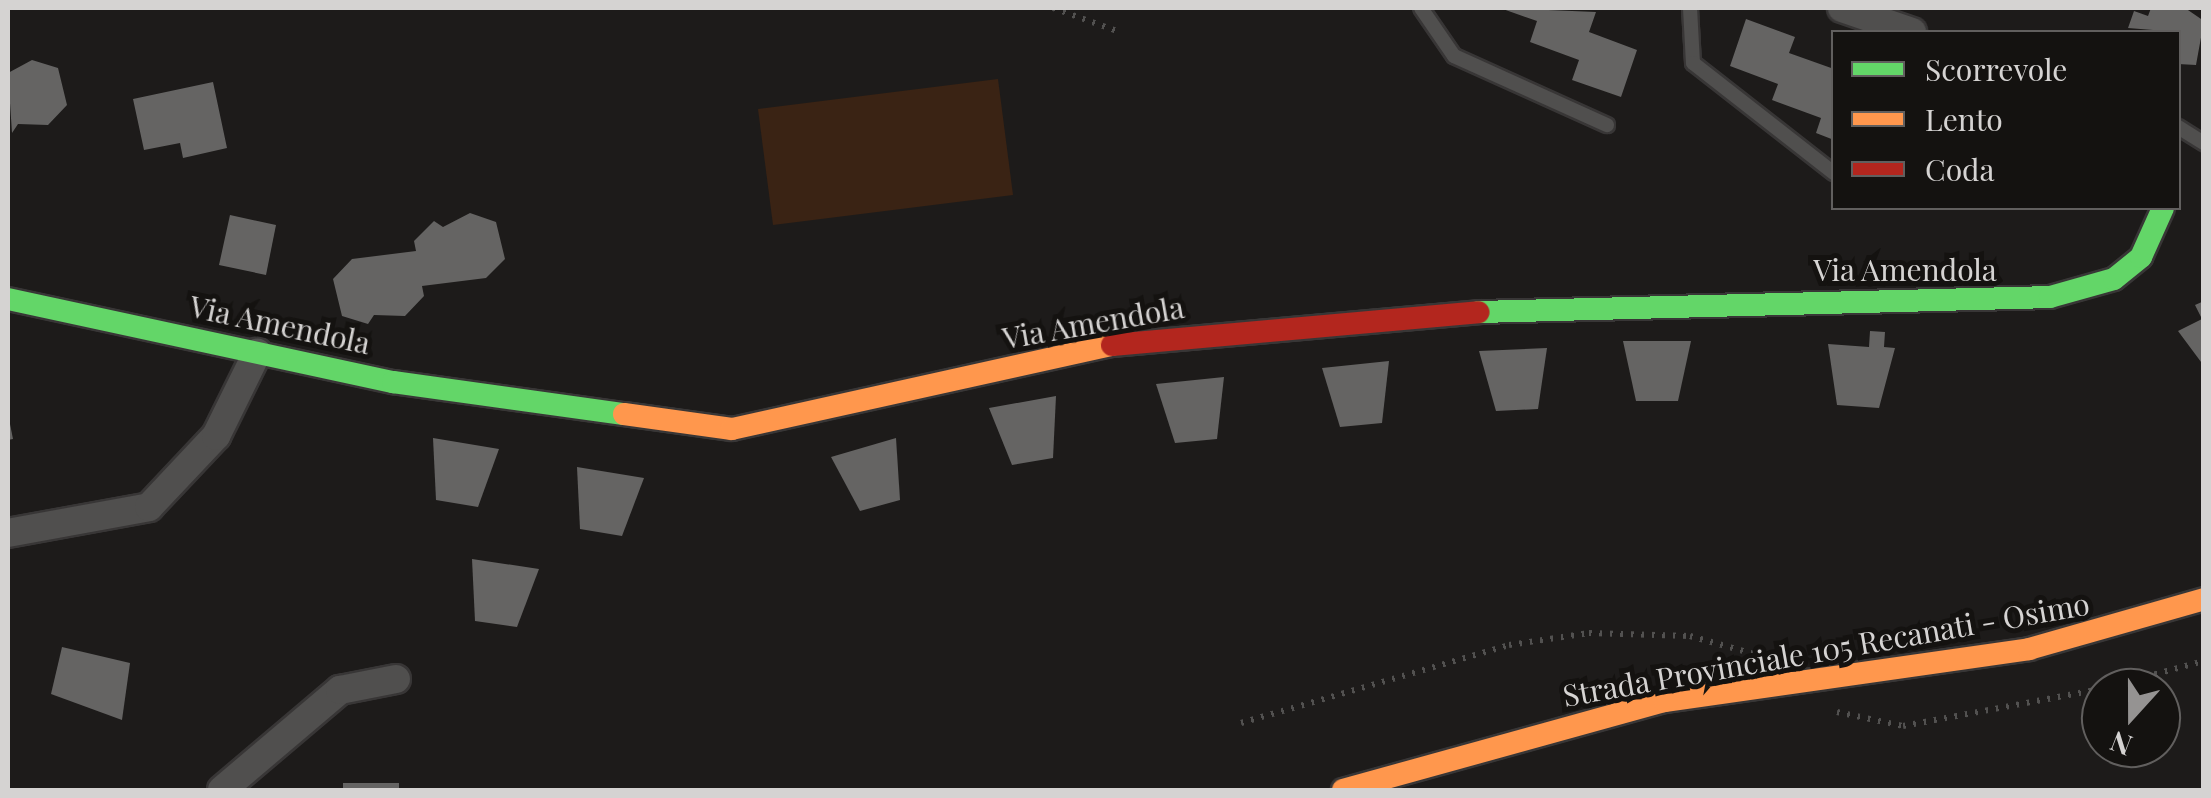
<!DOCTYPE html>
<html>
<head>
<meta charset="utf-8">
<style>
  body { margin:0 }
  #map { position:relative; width:2211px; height:798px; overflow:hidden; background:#1d1b1a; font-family:"Playfair Display",serif }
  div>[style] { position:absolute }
  .green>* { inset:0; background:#3a2314 }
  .building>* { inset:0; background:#656463 }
  .path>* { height:6px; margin-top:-3px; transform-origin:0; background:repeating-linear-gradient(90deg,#525150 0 2.5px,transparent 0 10.5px) }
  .roads { filter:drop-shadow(2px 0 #383636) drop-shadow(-2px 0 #383636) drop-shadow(0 2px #383636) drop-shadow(0 -2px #383636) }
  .lane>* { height:14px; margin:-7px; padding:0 7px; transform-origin:7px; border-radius:7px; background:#504f4e }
  .street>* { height:28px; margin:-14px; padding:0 14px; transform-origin:14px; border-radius:14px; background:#504f4e }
  .fast>* { height:22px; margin:-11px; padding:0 11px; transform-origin:11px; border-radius:11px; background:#63d668 }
  .slow>* { height:22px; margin:-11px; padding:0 11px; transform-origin:11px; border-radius:11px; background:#ff974d }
  .jam>* { height:22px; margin:-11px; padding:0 11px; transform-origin:11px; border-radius:11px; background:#b3261e }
  span { translate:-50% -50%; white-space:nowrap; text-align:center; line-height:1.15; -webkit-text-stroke:10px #141210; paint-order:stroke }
  .street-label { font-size:30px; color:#d5d3d2 }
  .frame { position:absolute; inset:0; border:10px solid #d5d3d2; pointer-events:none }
  .legend { position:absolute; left:1831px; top:30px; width:350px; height:180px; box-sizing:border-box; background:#141210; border:2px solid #615f5e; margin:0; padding:12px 18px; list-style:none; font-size:30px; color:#d5d3d2 }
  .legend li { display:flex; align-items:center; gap:20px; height:50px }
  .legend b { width:50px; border:2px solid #615f5e }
  .north { position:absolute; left:2081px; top:668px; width:100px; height:100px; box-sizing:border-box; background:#141210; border:2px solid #615f5e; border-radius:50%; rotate:201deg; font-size:28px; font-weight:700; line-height:40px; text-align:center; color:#d5d3d2 }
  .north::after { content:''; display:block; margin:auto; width:35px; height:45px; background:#959392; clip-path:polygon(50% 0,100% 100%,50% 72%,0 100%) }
</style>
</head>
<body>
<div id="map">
  <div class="green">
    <i style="clip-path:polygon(998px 79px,1013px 195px,773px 225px,758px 109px)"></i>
  </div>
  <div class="building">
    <i style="clip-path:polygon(1500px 8px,1596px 12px,1589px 32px,1637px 50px,1621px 97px,1572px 80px,1579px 60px,1530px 42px,1537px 21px)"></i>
    <i style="clip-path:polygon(2151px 8px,2185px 8px,2204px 21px,2196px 65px,2178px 64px,2178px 32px,2128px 28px,2134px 11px,2148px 16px)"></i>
    <i style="clip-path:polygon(1746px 19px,1795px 37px,1789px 53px,1834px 69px,1834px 140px,1816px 133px,1821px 118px,1772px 100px,1778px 84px,1730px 66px)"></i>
    <i style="clip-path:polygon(32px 60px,58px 68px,67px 105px,48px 125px,18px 124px,12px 133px,8px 73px)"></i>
    <i style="clip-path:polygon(213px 82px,227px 148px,183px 158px,180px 143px,144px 150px,133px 99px)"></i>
    <i style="clip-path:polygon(470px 213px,496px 222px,505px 259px,486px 278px,422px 286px,424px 296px,405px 316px,374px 315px,368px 324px,342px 316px,333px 279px,352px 259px,416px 251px,414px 241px,434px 221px,443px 227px)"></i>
    <i style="clip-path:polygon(230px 215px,276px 225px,266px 275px,219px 265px)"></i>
    <i style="clip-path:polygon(2204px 301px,2204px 366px,2178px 331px,2202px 319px,2195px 305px)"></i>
    <i style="clip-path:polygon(1870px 331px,1885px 332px,1884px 347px,1895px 348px,1879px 408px,1837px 405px,1828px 344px,1869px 347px)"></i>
    <i style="clip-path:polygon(1623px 341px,1691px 341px,1678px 401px,1636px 401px)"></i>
    <i style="clip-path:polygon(1547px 348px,1538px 409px,1496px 411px,1479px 351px)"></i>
    <i style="clip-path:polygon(1389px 361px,1382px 423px,1340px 427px,1322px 368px)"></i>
    <i style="clip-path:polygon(1224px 377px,1217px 439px,1175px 443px,1156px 384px)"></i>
    <i style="clip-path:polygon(1056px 396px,1053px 458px,1012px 465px,989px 408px)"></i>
    <i style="clip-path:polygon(8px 414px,13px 439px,8px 440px)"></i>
    <i style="clip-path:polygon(433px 438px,499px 449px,478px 507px,436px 500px)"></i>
    <i style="clip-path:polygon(896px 438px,900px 500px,860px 511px,831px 457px)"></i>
    <i style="clip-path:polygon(577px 467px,644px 478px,622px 536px,580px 529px)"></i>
    <i style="clip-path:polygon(472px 559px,539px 569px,517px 627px,475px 621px)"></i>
    <i style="clip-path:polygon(62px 647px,130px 663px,122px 720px,51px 694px)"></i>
    <i style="clip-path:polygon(343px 783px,399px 783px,399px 790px,343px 790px)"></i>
  </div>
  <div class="path">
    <i style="left:1053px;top:8px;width:68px;rotate:19.8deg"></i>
    <i style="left:2104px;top:688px;width:104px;rotate:-15.1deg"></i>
    <i style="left:1837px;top:712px;width:67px;rotate:12deg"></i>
    <i style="left:1903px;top:726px;width:201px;rotate:-10.6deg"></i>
    <i style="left:1241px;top:723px;width:279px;rotate:-16.2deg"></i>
    <i style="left:1509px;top:645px;width:81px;rotate:-8.5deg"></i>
    <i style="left:1589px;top:633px;width:101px;rotate:1.7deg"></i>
    <i style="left:1690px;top:636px;width:66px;rotate:15.7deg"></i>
  </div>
  <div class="roads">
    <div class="lane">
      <i style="left:1421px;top:8px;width:58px;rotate:55.5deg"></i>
      <i style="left:1454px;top:56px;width:168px;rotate:24.3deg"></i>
      <i style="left:1690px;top:8px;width:55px;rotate:86.9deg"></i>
      <i style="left:1693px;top:63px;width:179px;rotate:38deg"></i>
      <i style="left:2178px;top:127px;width:31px;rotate:32deg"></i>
    </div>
    <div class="street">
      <i style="left:1842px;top:8px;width:74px;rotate:18.9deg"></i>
      <i style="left:8px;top:533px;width:143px;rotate:-10.4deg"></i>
      <i style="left:149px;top:507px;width:98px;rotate:-46.7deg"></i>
      <i style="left:216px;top:436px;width:93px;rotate:-63.7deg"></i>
      <i style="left:222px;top:790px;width:155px;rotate:-40.3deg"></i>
      <i style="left:340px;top:690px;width:57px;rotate:-11.1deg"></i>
    </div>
    <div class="fast">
      <i style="left:8px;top:299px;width:394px;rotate:12.2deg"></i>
      <i style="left:393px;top:382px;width:233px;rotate:7.9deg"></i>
      <i style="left:1479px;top:312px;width:571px;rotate:-1.5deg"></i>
      <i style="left:2050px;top:297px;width:66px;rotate:-15.7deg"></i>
      <i style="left:2114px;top:279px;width:35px;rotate:-39deg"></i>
      <i style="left:2141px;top:257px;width:54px;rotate:-65.8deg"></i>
    </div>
    <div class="slow">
      <i style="left:624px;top:414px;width:109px;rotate:7.9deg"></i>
      <i style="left:732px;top:429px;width:389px;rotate:-12.5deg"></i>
      <i style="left:1343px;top:790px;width:334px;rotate:-15.5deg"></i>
      <i style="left:1665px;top:701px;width:368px;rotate:-8.1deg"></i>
      <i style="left:2029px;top:649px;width:182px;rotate:-15.9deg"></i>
    </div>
    <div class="jam">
      <i style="left:1112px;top:345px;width:368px;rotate:-5.1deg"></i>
    </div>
  </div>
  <div class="street-label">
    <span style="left:1905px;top:269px">Via Amendola</span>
    <span style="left:1093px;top:322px;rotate:-10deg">Via Amendola</span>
    <span style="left:280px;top:324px;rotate:12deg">Via Amendola</span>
    <span style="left:1826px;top:649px;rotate:-10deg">Strada Provinciale 105 Recanati - Osimo</span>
  </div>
  <div class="frame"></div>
  <ul class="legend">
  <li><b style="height:12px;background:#63d668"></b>Scorrevole</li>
  <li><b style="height:12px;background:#ff974d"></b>Lento</li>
  <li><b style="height:12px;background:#b3261e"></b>Coda</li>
  </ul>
  <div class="north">N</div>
</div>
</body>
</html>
